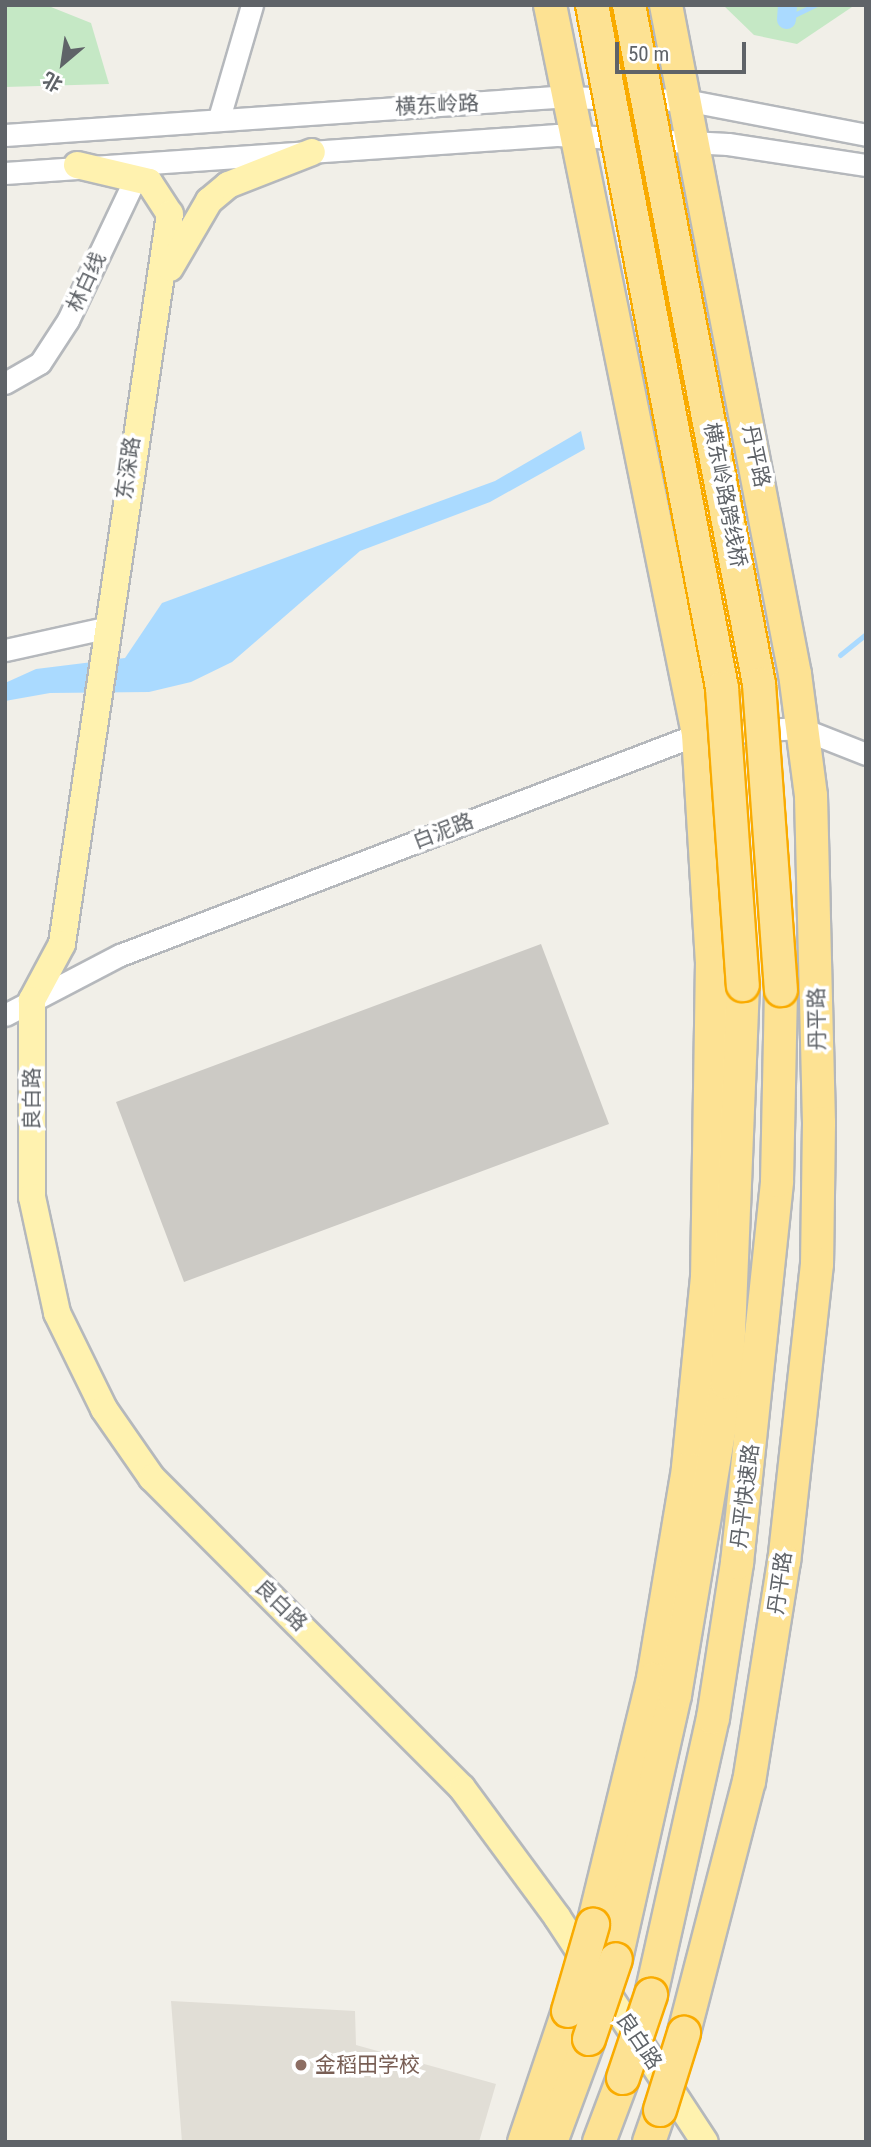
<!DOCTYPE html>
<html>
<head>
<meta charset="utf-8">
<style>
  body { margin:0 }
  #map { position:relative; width:871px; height:2147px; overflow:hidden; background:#f1efe8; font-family:"Roboto Condensed","Noto Sans SC",sans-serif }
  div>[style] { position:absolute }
  .education>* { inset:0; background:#e1ded6 }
  .green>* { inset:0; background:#c5e8c5 }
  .water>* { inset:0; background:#aadaff }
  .stream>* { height:5px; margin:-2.5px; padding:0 2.5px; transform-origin:2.5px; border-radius:2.5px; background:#aadaff }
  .canal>* { height:19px; margin:-9.5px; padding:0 9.5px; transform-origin:9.5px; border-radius:9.5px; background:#aadaff }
  .building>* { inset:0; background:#cccac5 }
  .roads { filter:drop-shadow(2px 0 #b5b8bc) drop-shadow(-2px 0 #b5b8bc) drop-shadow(0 2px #b5b8bc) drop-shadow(0 -2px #b5b8bc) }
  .minor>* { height:21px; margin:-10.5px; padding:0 10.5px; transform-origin:10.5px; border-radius:10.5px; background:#fff }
  .major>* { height:26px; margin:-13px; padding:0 13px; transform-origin:13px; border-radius:13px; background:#fff2af }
  .highway>* { height:32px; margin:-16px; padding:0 16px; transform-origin:16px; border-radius:16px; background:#fde293 }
  .bridges { filter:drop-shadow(2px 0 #f9ab00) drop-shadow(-2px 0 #f9ab00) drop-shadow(0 2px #f9ab00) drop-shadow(0 -2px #f9ab00) }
  .highway-bridge>* { height:32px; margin:-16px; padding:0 16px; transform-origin:16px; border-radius:16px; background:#fde293 }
  .dots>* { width:19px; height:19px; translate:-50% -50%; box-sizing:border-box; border:4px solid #fff; border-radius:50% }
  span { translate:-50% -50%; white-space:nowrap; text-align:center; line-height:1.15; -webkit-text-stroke:7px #fff; paint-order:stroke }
  .street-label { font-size:21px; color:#5f6368 }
  .education-label { font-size:21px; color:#785e54 }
  .left { translate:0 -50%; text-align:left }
  .frame { position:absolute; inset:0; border:7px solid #5f6368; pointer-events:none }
  .north { position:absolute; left:28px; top:28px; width:70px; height:70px; -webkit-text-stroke:5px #fff; paint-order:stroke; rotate:209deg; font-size:19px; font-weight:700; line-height:28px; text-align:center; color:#5f6368 }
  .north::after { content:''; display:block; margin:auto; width:24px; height:32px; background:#5f6368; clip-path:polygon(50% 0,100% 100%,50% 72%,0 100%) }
  .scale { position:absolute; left:615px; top:42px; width:131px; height:32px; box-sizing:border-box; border:4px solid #5f6368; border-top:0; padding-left:9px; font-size:21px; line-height:24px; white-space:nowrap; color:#5f6368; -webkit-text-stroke:5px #fff; paint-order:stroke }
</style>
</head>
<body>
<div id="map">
  <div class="education">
    <i style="clip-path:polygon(171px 2001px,355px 2011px,356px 2045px,496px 2084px,479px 2142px,182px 2142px)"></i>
  </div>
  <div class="green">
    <i style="clip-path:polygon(5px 5px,46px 5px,91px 23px,109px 84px,5px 87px)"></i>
    <i style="clip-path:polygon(723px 5px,855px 5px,797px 44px,754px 35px)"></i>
  </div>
  <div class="water">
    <i style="clip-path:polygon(581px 431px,585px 449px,490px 502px,360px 551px,232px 662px,191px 682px,149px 692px,50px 693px,5px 701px,5px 683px,36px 669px,125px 658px,162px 603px,495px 481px)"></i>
  </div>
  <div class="stream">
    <i style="left:786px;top:19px;width:32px;rotate:-26deg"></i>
    <i style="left:840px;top:655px;width:33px;rotate:-39deg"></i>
  </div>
  <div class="canal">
    <i style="left:786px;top:19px;width:14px;rotate:-86deg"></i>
  </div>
  <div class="building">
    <i style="clip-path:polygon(541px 944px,609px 1124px,184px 1282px,116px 1102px)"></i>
  </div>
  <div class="roads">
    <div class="minor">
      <i style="left:219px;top:118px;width:118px;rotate:-73.7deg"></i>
      <i style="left:5px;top:135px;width:551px;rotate:-3.95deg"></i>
      <i style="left:555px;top:97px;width:130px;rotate:1.3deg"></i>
      <i style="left:685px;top:100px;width:184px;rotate:10.9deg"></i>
      <i style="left:5px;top:173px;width:553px;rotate:-3.94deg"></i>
      <i style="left:557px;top:135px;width:171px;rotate:3deg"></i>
      <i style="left:728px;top:144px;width:140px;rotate:8.7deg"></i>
      <i style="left:5px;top:383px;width:40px;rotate:-29.7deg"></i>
      <i style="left:40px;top:363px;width:51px;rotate:-56.9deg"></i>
      <i style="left:68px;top:320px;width:170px;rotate:-64.6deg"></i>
      <i style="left:5px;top:650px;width:102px;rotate:-12.4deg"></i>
      <i style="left:5px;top:1015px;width:130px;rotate:-27.6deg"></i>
      <i style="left:120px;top:955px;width:619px;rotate:-20.92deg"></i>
      <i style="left:698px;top:734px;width:102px;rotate:-3.4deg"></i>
      <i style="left:800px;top:728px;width:71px;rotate:21.5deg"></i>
    </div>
    <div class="major">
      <i style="left:77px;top:165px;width:74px;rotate:13.3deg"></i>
      <i style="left:149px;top:182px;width:38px;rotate:57deg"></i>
      <i style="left:170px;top:214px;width:738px;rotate:98.42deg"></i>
      <i style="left:62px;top:944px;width:64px;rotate:118.2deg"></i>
      <i style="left:32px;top:1000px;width:197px;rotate:90deg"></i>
      <i style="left:32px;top:1197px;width:119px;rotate:77.8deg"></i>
      <i style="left:57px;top:1313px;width:107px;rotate:63.9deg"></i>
      <i style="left:104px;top:1409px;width:84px;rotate:55.2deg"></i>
      <i style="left:152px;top:1478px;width:438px;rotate:45deg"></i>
      <i style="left:462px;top:1788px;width:160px;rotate:53.6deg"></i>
      <i style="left:557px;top:1917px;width:269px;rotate:56.7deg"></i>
      <i style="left:170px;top:268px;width:78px;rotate:-59.8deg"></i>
      <i style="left:209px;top:201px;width:25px;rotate:-40deg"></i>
      <i style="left:228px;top:185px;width:90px;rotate:-21.4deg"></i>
    </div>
    <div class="highway">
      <i style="left:550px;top:5px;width:744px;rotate:78.52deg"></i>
      <i style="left:698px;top:734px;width:228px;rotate:86.5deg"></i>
      <i style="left:712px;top:962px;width:315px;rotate:90.9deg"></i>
      <i style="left:707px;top:1277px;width:193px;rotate:95.7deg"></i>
      <i style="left:688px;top:1469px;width:213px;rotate:99.5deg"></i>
      <i style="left:653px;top:1679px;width:253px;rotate:103.7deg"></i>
      <i style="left:666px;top:5px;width:681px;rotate:79.09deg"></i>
      <i style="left:795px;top:674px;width:123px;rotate:82.5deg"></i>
      <i style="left:811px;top:796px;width:327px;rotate:88.6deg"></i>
      <i style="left:819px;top:1123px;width:141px;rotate:90.8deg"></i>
      <i style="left:817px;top:1264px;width:299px;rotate:96.3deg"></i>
      <i style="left:784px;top:1561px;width:223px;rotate:99deg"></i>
      <i style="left:749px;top:1781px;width:260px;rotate:104.5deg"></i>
      <i style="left:616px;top:1959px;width:271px;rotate:-77.4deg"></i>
      <i style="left:675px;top:1695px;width:316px;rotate:-80.5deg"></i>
      <i style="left:727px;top:1383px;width:398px;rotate:-87.7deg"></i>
      <i style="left:651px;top:1995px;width:284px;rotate:-77.4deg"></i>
      <i style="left:713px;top:1718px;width:157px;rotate:-81.2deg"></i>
      <i style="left:737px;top:1563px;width:384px;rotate:-84deg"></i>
      <i style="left:777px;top:1181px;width:191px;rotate:-88.8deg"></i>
      <i style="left:524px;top:2142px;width:138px;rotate:-71.4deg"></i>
      <i style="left:551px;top:2142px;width:110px;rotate:-69.7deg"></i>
      <i style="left:599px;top:2142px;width:68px;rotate:-69.4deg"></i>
      <i style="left:649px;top:2142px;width:34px;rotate:-71deg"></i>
    </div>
  </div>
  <div class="bridges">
    <div class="highway-bridge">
      <i style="left:592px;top:5px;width:695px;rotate:79.22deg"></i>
      <i style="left:722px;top:688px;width:298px;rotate:86deg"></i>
      <i style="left:629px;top:5px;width:691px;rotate:79.16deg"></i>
      <i style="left:759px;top:684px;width:307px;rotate:85.9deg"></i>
      <i style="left:568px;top:2011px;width:90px;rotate:-73.8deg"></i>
      <i style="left:589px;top:2039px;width:84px;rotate:-71.4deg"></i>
      <i style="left:623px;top:2078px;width:88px;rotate:-71.4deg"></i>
      <i style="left:660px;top:2110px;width:81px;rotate:-72.7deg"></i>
    </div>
  </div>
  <div class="dots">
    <i style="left:301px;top:2065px;background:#8d6e63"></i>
  </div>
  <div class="street-label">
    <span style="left:437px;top:105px;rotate:-3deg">横东岭路</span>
    <span style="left:86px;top:282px;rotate:-65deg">林白线</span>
    <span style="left:756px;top:456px;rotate:78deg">丹平路</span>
    <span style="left:128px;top:468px;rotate:-82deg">东深路</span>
    <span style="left:725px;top:495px;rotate:79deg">横东岭路跨线桥</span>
    <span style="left:443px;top:831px;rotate:-21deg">白泥路</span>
    <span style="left:817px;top:1019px;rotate:-91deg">丹平路</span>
    <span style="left:32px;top:1099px;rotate:-90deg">良白路</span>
    <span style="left:745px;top:1496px;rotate:-83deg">丹平快速路</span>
    <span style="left:780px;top:1583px;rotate:-82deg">丹平路</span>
    <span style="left:281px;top:1605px;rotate:44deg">良白路</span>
    <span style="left:639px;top:2041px;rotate:56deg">良白路</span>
  </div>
  <div class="education-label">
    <span class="left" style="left:315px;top:2065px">金稻田学校</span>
  </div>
  <div class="frame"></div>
  <div class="north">北</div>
  <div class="scale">50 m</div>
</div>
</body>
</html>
